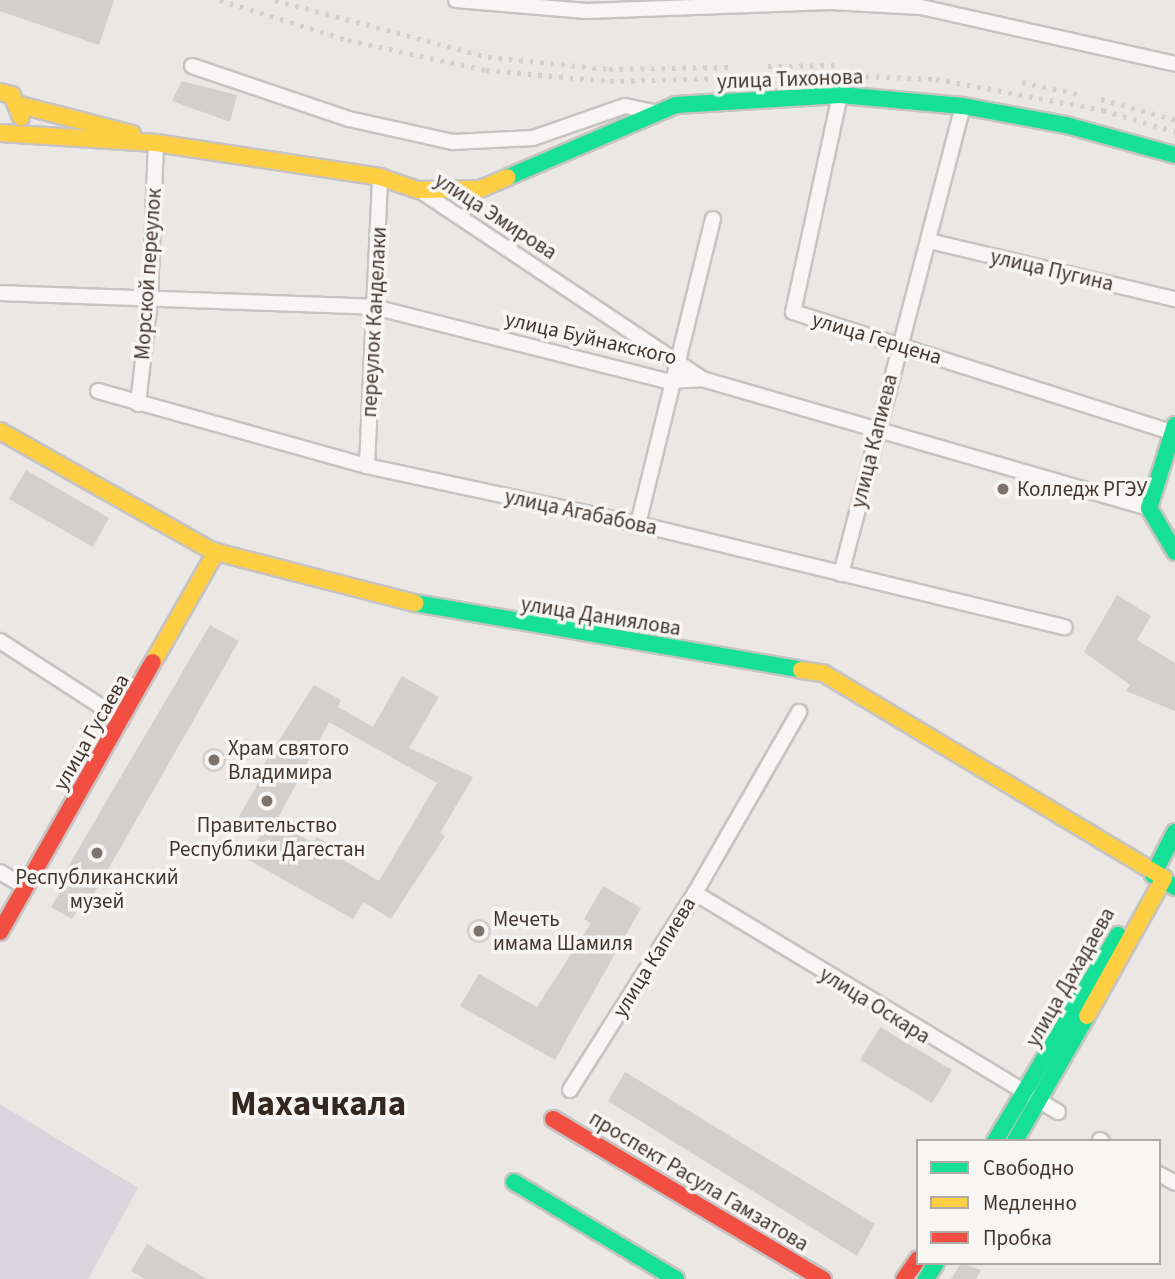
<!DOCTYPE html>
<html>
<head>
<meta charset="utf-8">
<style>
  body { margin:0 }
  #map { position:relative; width:1175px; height:1279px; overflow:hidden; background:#eae7e5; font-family:"Source Sans 3",sans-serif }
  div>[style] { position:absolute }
  .green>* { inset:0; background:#dad5dc }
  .building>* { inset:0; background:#d2cfce }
  .round { border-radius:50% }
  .roads { filter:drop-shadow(2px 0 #c6c3c2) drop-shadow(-2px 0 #c6c3c2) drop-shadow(0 2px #c6c3c2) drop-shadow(0 -2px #c6c3c2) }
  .street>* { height:14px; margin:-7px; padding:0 7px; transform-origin:7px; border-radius:7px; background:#f7f5f5 }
  .fast>* { height:16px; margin:-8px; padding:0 8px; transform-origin:8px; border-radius:8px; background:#16e098 }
  .slow>* { height:16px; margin:-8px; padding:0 8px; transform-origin:8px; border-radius:8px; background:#ffcf43 }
  .jam>* { height:16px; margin:-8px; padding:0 8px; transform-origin:8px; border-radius:8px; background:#f24e42 }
  .rail>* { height:5px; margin-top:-2.5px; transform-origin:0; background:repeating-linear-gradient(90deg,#d2d0ce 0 3.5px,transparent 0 10.5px) }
  .dots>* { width:19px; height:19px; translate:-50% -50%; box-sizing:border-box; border:4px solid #f8f6f4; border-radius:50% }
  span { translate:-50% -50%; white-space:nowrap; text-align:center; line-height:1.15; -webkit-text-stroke:7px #f8f6f4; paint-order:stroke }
  .street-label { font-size:21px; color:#43352d }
  .poi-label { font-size:21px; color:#43352d }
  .left { translate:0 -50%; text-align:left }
  .town-label { font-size:35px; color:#34271f; font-weight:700 }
  .legend { position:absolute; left:916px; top:1139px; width:245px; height:126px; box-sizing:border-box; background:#f8f6f4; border:2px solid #b0a9a4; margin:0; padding:9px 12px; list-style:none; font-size:21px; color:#43352d }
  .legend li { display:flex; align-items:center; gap:14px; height:35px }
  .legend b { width:35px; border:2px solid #b0a9a4 }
</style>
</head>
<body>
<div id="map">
  <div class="green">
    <i style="clip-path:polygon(0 1104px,138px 1188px,88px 1279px,0 1279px)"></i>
  </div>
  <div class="building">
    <i style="clip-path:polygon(0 0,114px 0,99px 45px,0 11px)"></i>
    <i style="clip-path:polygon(182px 81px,237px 95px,230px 122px,172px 101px)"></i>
    <i style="clip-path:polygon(26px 470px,109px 518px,93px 547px,9px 499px)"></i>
    <i style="clip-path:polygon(1117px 595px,1151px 616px,1137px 640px,1175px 663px,1175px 711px,1126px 691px,1130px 685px,1084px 652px)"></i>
    <i style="clip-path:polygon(210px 625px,239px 641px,88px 904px,83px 901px,72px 919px,51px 907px,61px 890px,56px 887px)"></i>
    <i style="clip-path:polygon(evenodd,402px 676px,439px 697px,409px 748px,473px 777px,440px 833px,445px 836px,391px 919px,363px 902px,353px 919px,247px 859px,260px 836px,236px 822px,265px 771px,261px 769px,314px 685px,341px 700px,338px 707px,373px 727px,402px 676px,329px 722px,437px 783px,379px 881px,333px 854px,336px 849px,317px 837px,313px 843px,276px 822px,329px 722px)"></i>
    <i class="round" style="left:202px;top:748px;width:24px;height:24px"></i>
    <i style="clip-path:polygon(603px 886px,641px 908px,555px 1060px,460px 1006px,479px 974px,537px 1007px,591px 923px,584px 919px)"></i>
    <i class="round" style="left:467px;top:919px;width:24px;height:24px"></i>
    <i style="clip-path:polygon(880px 1027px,952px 1070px,932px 1103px,860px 1060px)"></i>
    <i style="clip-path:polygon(625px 1072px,875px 1224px,857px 1256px,608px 1101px)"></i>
    <i style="clip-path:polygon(147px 1244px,207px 1279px,145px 1279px,131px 1271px)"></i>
    <i style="clip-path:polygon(961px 1263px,981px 1270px,976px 1279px,951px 1279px)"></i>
  </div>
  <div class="roads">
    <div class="street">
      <i style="left:456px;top:0;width:131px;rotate:4.8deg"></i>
      <i style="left:587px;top:11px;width:243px;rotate:-2.1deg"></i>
      <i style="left:830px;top:2px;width:91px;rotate:3.1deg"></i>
      <i style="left:921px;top:7px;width:260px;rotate:12.6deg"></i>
      <i style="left:192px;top:66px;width:166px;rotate:18.7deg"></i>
      <i style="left:349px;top:119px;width:107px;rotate:12.5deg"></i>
      <i style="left:453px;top:142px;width:80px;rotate:-2.9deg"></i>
      <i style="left:533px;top:138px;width:97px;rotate:-19.2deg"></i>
      <i style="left:625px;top:106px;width:34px;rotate:12deg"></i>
      <i style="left:840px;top:95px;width:222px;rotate:102.2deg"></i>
      <i style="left:793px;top:312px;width:398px;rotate:17.6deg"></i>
      <i style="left:419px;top:190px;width:340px;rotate:33.7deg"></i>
      <i style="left:929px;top:241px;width:253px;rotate:13.3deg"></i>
      <i style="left:0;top:293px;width:374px;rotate:2.1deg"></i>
      <i style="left:374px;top:307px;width:302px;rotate:14.2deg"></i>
      <i style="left:667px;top:381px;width:35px;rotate:-3deg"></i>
      <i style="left:702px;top:379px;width:465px;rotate:16.1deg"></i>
      <i style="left:98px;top:391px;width:279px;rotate:15.6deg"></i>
      <i style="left:367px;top:466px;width:277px;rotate:12.1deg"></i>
      <i style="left:638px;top:524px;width:439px;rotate:13.6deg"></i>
      <i style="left:138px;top:404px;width:107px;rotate:-83.5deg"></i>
      <i style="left:150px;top:298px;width:155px;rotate:-87.8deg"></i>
      <i style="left:367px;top:466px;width:289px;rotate:-87.4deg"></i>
      <i style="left:638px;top:524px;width:314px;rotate:-76.2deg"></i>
      <i style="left:841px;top:574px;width:484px;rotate:-75.4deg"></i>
      <i style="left:0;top:641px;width:145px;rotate:32.9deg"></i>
      <i style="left:0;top:872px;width:29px;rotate:31deg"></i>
      <i style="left:695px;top:893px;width:424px;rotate:31.1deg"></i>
      <i style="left:570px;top:1090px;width:233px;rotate:-57.6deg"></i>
      <i style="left:695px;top:893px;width:209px;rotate:-60.1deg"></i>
      <i style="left:1100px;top:1140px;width:2px;rotate:27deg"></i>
      <i style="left:1159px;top:1174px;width:18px;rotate:29deg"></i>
    </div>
    <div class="fast">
      <i style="left:508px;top:177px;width:183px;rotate:-23.2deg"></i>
      <i style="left:676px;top:105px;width:164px;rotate:-3.5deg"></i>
      <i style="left:840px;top:95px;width:123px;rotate:5.1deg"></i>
      <i style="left:963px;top:106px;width:105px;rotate:10.5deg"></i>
      <i style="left:1066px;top:125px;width:113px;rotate:15.4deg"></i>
      <i style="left:1175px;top:425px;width:87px;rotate:107.4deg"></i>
      <i style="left:1149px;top:508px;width:51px;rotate:59.4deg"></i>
      <i style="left:415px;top:603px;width:392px;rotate:9.8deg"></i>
      <i style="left:1175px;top:832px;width:48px;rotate:117.1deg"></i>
      <i style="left:1153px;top:875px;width:25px;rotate:29deg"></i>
      <i style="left:995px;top:1141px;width:240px;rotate:-59.2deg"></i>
      <i style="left:1015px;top:1141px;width:144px;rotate:-60.1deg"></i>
      <i style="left:514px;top:1182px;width:189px;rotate:30.9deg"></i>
      <i style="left:926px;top:1279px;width:19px;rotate:-58deg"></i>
    </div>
    <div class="slow">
      <i style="left:0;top:92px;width:12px;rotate:14deg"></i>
      <i style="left:12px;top:95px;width:24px;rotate:68deg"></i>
      <i style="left:20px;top:105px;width:116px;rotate:14.5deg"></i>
      <i style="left:0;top:133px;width:156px;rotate:3.7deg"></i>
      <i style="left:156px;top:143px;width:227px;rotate:8.6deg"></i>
      <i style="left:380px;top:177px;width:40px;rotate:18.9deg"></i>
      <i style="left:418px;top:190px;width:62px;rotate:-0.9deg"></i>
      <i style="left:480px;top:189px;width:30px;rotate:-23deg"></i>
      <i style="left:0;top:431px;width:244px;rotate:29.5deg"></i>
      <i style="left:212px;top:551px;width:210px;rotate:14.4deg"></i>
      <i style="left:153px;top:662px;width:127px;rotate:-60.2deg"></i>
      <i style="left:801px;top:670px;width:22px;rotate:8deg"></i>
      <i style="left:823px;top:673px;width:398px;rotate:31deg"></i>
      <i style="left:1164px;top:878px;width:158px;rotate:119.2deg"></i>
    </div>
    <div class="jam">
      <i style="left:0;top:932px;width:310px;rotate:-60.5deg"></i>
      <i style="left:553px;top:1119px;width:314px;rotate:30.7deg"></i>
      <i style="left:904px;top:1279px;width:24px;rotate:-55deg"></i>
    </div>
  </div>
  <div class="rail">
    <i style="left:220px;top:0;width:134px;rotate:17.4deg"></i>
    <i style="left:348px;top:40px;width:141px;rotate:12.3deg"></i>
    <i style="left:486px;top:70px;width:124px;rotate:5.1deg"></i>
    <i style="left:610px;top:81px;width:224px;rotate:-1.5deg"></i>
    <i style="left:834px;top:75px;width:102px;rotate:2.2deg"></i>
    <i style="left:936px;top:79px;width:170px;rotate:10.5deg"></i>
    <i style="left:1103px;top:110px;width:75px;rotate:17deg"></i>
    <i style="left:275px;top:0;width:220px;rotate:15deg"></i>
    <i style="left:488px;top:57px;width:122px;rotate:5.7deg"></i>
    <i style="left:609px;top:69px;width:124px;rotate:-0.9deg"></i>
    <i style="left:768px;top:66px;width:70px;rotate:-0.8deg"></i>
    <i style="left:1022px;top:82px;width:56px;rotate:12.3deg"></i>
    <i style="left:1101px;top:99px;width:77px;rotate:15.8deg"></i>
  </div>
  <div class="dots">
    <i style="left:1003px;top:489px;background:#7d736d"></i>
    <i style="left:214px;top:760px;background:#7d736d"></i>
    <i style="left:267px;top:801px;background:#7d736d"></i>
    <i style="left:97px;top:853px;background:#7d736d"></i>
    <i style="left:479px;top:931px;background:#7d736d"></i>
  </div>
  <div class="street-label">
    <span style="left:790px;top:79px;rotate:-2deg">улица Тихонова</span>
    <span style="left:496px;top:216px;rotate:33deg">улица Эмирова</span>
    <span style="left:1052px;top:270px;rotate:13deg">улица Пугина</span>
    <span style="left:148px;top:274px;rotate:-86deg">Морской переулок</span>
    <span style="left:374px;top:322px;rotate:-87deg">переулок Канделаки</span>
    <span style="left:591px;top:338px;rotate:13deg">улица Буйнакского</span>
    <span style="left:877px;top:338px;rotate:17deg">улица Герцена</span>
    <span style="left:874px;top:441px;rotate:-76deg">улица Капиева</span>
    <span style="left:581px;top:512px;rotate:12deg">улица Агабабова</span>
    <span style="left:601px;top:616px;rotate:9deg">улица Даниялова</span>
    <span style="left:91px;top:732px;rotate:-60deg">улица Гусаева</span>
    <span style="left:654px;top:957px;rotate:-58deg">улица Капиева</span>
    <span style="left:1070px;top:977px;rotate:-60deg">улица Дахадаева</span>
    <span style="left:875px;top:1005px;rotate:32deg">улица Оскара</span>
    <span style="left:699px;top:1181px;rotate:31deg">проспект Расула Гамзатова</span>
  </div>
  <div class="poi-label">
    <span class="left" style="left:1017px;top:489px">Колледж РГЭУ</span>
    <span class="left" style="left:228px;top:760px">Храм святого<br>Владимира</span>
    <span style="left:267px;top:837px">Правительство<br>Республики Дагестан</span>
    <span style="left:97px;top:889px">Республиканский<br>музей</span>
    <span class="left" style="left:493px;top:931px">Мечеть<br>имама Шамиля</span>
  </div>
  <div class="town-label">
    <span style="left:318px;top:1104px">Махачкала</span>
  </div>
  <ul class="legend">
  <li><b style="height:9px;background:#16e098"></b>Свободно</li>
  <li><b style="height:9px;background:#ffcf43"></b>Медленно</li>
  <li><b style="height:9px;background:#f24e42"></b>Пробка</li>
  </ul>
</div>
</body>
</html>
